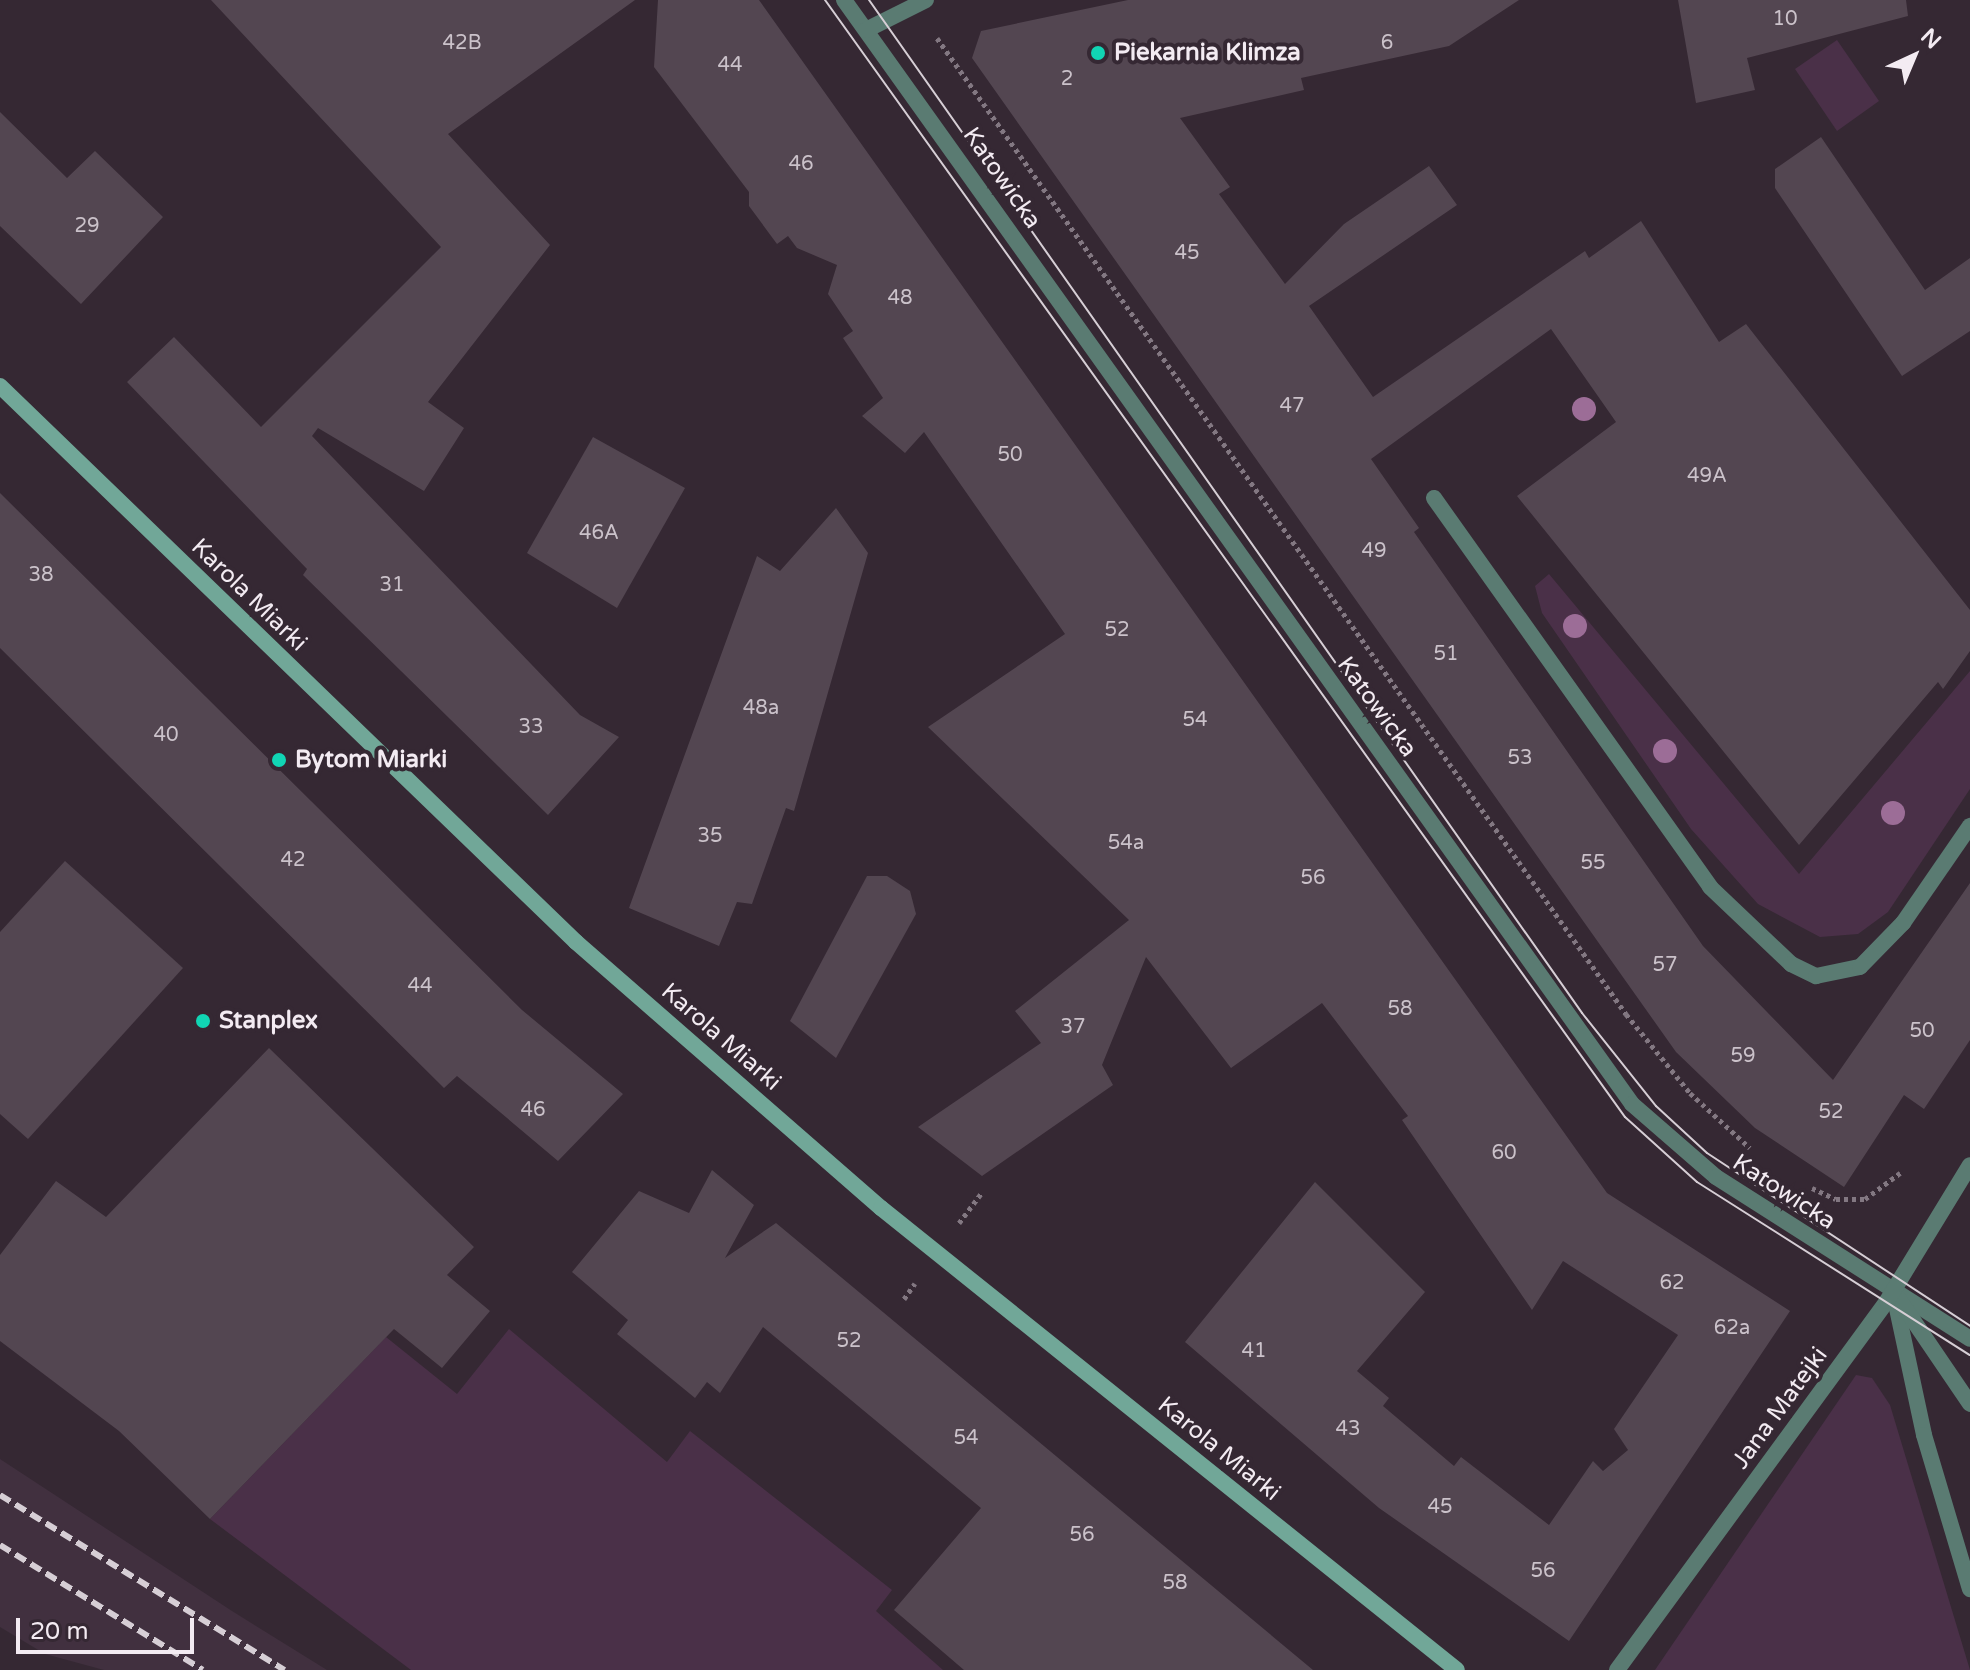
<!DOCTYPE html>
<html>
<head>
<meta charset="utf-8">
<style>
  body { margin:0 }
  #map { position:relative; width:1970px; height:1670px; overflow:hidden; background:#352833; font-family:"Varela Round",sans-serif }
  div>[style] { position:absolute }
  .built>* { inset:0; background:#41303f }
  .green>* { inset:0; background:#4a3048 }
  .building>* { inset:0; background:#534651 }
  .path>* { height:5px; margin-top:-2.5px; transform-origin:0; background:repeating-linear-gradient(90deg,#837882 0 4px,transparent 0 8px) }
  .lane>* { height:16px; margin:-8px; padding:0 8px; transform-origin:8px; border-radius:8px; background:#5a7b72 }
  .street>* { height:16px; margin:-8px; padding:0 8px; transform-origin:8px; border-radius:8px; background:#5a7b72 }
  .secondary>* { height:16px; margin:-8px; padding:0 8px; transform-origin:8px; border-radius:8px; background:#71a798 }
  .tram>* { height:2px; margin:-1px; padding:0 1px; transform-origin:1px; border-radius:1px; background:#d6ced5 }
  .rail>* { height:6px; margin-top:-3px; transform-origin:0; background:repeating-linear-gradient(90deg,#d6ced5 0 12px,transparent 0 18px) }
  .trees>* { width:24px; height:24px; margin:-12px; border-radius:50%; background:#9c6d97 }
  .dots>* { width:22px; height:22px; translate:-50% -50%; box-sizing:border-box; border:4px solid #352833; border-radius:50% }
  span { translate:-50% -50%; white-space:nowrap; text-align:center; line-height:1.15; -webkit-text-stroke:8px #352833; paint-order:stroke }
  .number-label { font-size:20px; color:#cbc2ca }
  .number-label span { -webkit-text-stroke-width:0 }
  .poi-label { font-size:24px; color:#f3ebf2; font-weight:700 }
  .left { translate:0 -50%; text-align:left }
  .street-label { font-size:24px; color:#f3ebf2 }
  .north { position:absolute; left:1874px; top:16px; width:80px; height:80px; -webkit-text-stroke:6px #352833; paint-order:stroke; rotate:44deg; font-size:22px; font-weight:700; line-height:32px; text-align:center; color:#f3ebf2 }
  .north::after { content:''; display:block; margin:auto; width:28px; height:36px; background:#f3ebf2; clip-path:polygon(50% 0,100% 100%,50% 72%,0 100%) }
  .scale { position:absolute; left:16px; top:1618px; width:178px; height:36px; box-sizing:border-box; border:4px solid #f3ebf2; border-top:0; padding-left:10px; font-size:24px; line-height:28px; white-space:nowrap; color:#f3ebf2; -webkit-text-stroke:6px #352833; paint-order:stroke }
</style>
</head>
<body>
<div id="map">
  <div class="built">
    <i style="clip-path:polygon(0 1459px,232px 1611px,327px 1670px,104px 1670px,45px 1654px,0 1627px)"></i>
  </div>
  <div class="green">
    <i style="clip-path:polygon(1837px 40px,1879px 101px,1837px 131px,1795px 69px)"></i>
    <i style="clip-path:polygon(1549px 574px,1799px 874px,1970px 671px,1970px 789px,1888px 912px,1858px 934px,1820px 937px,1758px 904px,1691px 829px,1542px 613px,1535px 586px)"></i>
    <i style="clip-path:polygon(509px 1329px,667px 1462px,690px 1431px,892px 1590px,876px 1611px,943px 1670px,411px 1670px,210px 1519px,386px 1337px,457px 1394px)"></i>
    <i style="clip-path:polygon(1856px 1375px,1872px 1378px,1890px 1405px,1970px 1670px,1655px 1670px)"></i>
  </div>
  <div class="building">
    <i style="clip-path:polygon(211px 0,635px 0,448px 134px,550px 245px,428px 402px,464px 428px,424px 491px,318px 428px,312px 436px,580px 715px,619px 737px,548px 815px,303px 575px,307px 569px,127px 382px,174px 337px,261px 427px,441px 247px)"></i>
    <i style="clip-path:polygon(658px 0,759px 0,1607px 1193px,1790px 1311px,1569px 1641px,1379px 1508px,1185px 1342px,1315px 1182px,1425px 1292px,1357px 1371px,1389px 1398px,1383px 1406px,1454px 1466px,1461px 1457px,1549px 1525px,1593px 1461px,1603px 1471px,1628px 1450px,1614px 1429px,1678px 1335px,1563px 1261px,1532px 1310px,1402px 1120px,1408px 1116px,1322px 1003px,1231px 1068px,1146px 957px,1102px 1065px,1113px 1085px,982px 1176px,918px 1127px,1041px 1043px,1015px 1011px,1129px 920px,928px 727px,1065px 634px,924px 432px,905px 453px,862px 416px,883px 398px,843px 338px,853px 331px,828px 294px,837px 265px,797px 248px,788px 236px,777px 244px,749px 206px,749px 192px,654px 67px)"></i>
    <i style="clip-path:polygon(1128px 0,1519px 0,1449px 46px,1301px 78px,1304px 90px,1180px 118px,1230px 187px,1219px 194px,1285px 284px,1344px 224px,1429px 166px,1457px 205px,1309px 306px,1373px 397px,1585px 251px,1589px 258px,1641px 221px,1719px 342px,1746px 324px,1970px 610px,1970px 651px,1943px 689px,1938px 682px,1799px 845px,1517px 496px,1616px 422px,1551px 329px,1371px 459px,1419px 528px,1414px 532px,1703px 946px,1833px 1080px,1970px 883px,1970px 1040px,1924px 1109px,1904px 1095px,1844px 1187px,1755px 1128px,1676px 1052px,972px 58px,981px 31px)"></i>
    <i style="clip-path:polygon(1678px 0,1906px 0,1908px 16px,1747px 58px,1755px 90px,1696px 103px)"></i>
    <i style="clip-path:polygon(0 112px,67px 178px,95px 151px,163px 217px,81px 304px,0 226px)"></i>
    <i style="clip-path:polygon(1821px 137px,1925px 290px,1970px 258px,1970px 331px,1902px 376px,1775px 188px,1775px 169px)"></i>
    <i style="clip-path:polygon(593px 437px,685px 488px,617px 608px,527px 553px)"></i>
    <i style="clip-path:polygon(0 493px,522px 1010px,623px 1094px,558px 1161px,457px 1076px,444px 1088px,0 648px)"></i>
    <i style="clip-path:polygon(836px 508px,868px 553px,794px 811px,786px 808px,752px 904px,737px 902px,719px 946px,629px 908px,757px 556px,780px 571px)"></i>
    <i style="clip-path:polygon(65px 861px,183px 968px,28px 1139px,0 1114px,0 932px)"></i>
    <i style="clip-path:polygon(867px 876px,887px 876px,910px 891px,916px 914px,836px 1058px,790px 1021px)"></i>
    <i style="clip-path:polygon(269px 1048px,474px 1247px,447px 1275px,490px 1311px,442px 1368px,394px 1329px,210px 1519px,119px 1431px,0 1341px,0 1255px,56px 1181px,106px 1217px)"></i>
    <i style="clip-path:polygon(712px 1170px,754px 1205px,725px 1258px,776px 1223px,1313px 1670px,964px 1670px,894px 1610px,981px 1508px,763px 1327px,720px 1393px,707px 1382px,695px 1398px,617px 1334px,628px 1320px,572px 1272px,639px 1191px,689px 1213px)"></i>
  </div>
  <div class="path">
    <i style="left:937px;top:38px;width:1195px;rotate:54.78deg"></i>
    <i style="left:1626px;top:1014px;width:102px;rotate:51deg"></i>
    <i style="left:1690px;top:1093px;width:81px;rotate:42.5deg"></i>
    <i style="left:1812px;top:1188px;width:26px;rotate:25deg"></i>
    <i style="left:1836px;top:1199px;width:29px"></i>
    <i style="left:1865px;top:1199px;width:44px;rotate:-36.6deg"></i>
    <i style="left:959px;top:1223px;width:39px;rotate:-53deg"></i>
    <i style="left:904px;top:1299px;width:19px;rotate:-55deg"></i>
  </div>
  <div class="lane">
    <i style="left:1434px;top:498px;width:477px;rotate:54.6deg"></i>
    <i style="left:1710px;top:887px;width:112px;rotate:43.5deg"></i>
    <i style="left:1791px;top:964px;width:28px;rotate:26deg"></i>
    <i style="left:1816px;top:976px;width:45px;rotate:-11.6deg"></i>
    <i style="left:1860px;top:967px;width:62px;rotate:-45.7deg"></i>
    <i style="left:1903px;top:923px;width:118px;rotate:-55.4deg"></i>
  </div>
  <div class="street">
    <i style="left:844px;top:0;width:1356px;rotate:54.48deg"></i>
    <i style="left:1632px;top:1104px;width:111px;rotate:41deg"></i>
    <i style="left:1716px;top:1177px;width:301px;rotate:32.5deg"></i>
    <i style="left:866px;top:30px;width:67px;rotate:-26.6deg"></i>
    <i style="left:1893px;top:1290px;width:148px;rotate:77.9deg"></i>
    <i style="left:1924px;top:1435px;width:161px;rotate:73.4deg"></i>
    <i style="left:1898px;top:1298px;width:128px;rotate:55.8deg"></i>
    <i style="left:1617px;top:1670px;width:457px;rotate:-53.8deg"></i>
    <i style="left:1887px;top:1301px;width:159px;rotate:-58.6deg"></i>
  </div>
  <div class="secondary">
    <i style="left:0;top:386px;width:801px;rotate:43.99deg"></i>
    <i style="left:576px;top:942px;width:405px;rotate:41.1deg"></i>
    <i style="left:881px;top:1208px;width:738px;rotate:38.73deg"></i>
  </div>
  <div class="tram">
    <i style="left:825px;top:0;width:1374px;rotate:54.39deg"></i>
    <i style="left:1625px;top:1117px;width:97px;rotate:42.1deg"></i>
    <i style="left:1697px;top:1182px;width:323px;rotate:32.4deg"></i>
    <i style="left:869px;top:0;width:1239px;rotate:54.86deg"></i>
    <i style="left:1582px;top:1013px;width:119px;rotate:51.5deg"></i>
    <i style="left:1656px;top:1106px;width:69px;rotate:42.7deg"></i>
    <i style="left:1707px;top:1153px;width:315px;rotate:33.3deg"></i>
  </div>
  <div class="rail">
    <i style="left:0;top:1495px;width:334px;rotate:31.6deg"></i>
    <i style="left:0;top:1545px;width:238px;rotate:31.6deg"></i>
  </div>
  <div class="trees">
    <i style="left:1584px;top:409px"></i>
    <i style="left:1575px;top:626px"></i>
    <i style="left:1665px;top:751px"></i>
    <i style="left:1893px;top:813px"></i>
  </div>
  <div class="dots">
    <i style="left:1098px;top:53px;background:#11d5b4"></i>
    <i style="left:279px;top:760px;background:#11d5b4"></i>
    <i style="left:203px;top:1021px;background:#11d5b4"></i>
  </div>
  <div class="number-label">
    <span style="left:1785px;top:19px">10</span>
    <span style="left:462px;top:43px">42B</span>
    <span style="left:1387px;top:43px">6</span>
    <span style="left:730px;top:65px">44</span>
    <span style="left:1067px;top:79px">2</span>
    <span style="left:801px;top:164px">46</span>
    <span style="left:87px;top:226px">29</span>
    <span style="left:1187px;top:253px">45</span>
    <span style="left:900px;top:298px">48</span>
    <span style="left:1292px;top:406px">47</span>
    <span style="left:1010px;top:455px">50</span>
    <span style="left:1707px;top:476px">49A</span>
    <span style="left:599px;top:533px">46A</span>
    <span style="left:1374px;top:551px">49</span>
    <span style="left:41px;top:575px">38</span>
    <span style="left:392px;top:585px">31</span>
    <span style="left:1117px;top:630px">52</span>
    <span style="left:1446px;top:654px">51</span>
    <span style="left:761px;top:708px">48a</span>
    <span style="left:1195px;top:720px">54</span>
    <span style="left:531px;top:727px">33</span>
    <span style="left:166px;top:735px">40</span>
    <span style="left:1520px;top:758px">53</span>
    <span style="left:710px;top:836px">35</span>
    <span style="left:1126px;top:843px">54a</span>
    <span style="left:293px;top:860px">42</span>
    <span style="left:1593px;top:863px">55</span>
    <span style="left:1313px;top:878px">56</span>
    <span style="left:1665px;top:965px">57</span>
    <span style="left:420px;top:986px">44</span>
    <span style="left:1400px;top:1009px">58</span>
    <span style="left:1073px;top:1027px">37</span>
    <span style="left:1922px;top:1031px">50</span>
    <span style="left:1743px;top:1056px">59</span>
    <span style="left:533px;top:1110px">46</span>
    <span style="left:1831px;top:1112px">52</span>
    <span style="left:1504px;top:1153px">60</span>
    <span style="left:1672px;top:1283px">62</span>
    <span style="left:1732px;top:1328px">62a</span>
    <span style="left:849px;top:1341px">52</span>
    <span style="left:1254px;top:1351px">41</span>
    <span style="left:1348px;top:1429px">43</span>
    <span style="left:966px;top:1438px">54</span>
    <span style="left:1440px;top:1507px">45</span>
    <span style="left:1082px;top:1535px">56</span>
    <span style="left:1543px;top:1571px">56</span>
    <span style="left:1175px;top:1583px">58</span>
  </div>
  <div class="poi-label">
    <span class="left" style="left:1114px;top:53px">Piekarnia Klimza</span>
    <span class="left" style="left:295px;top:760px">Bytom Miarki</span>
    <span class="left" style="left:219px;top:1021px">Stanplex</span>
  </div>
  <div class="street-label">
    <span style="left:1002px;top:178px;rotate:55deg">Katowicka</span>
    <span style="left:249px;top:595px;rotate:44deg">Karola Miarki</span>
    <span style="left:1377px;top:707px;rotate:54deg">Katowicka</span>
    <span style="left:721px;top:1037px;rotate:41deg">Karola Miarki</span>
    <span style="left:1784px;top:1192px;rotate:33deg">Katowicka</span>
    <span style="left:1780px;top:1408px;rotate:-54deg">Jana Matejki</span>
    <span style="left:1219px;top:1449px;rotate:39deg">Karola Miarki</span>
  </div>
  <div class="north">N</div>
  <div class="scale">20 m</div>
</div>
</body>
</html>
